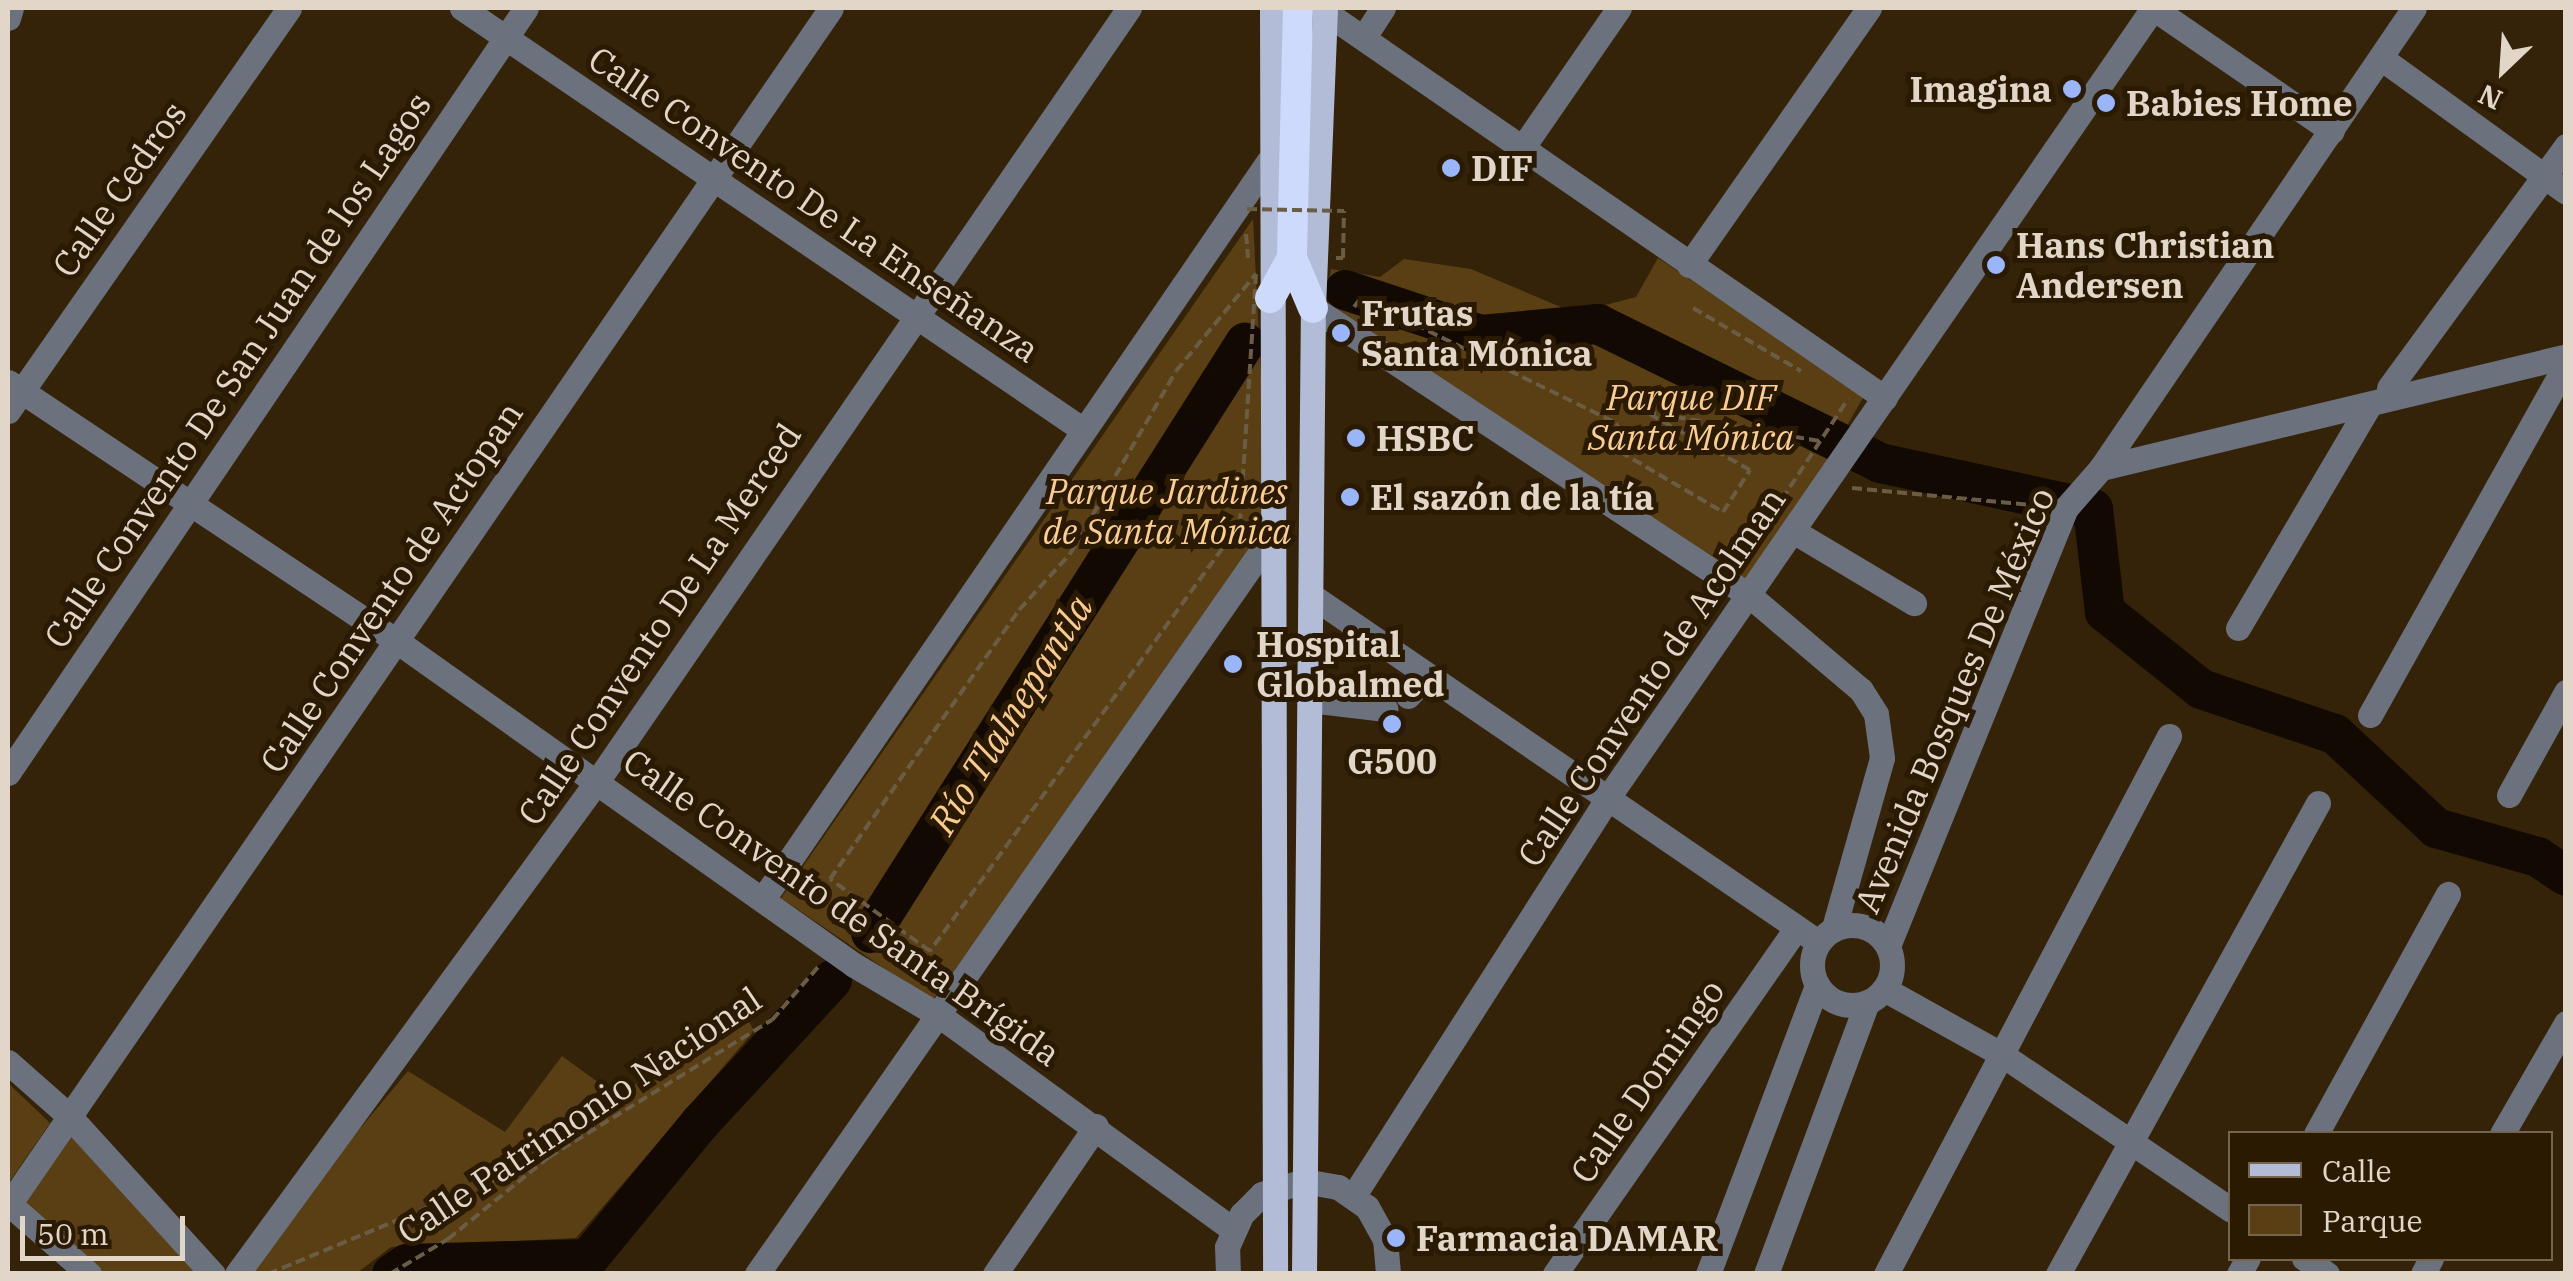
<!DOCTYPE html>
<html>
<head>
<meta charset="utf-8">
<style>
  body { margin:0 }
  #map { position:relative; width:2573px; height:1281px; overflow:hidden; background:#342309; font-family:"IBM Plex Serif",serif }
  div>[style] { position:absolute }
  .green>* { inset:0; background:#593f13 }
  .river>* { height:40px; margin:-20px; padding:0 20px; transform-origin:20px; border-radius:20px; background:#120a02 }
  .path>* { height:4px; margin-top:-2px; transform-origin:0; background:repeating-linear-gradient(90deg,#6b5c45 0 10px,transparent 0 15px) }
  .minor>* { height:25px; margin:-12.5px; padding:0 12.5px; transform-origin:12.5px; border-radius:12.5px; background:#6c717e }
  .minor>.ring { margin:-12.5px; padding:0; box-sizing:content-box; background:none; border:25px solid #6c717e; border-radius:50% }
  .major>* { height:25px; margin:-12.5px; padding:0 12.5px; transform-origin:12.5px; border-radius:12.5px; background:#b2bcd7 }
  .highway>* { height:30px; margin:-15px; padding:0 15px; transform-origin:15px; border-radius:15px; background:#cddafb }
  .path-bridge>* { height:4px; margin-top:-2px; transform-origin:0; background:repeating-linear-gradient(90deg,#6b5c45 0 10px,transparent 0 15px) }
  .dots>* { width:28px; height:28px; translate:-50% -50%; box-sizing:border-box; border:5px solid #2a1a01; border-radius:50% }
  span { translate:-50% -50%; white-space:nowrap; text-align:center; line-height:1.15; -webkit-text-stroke:10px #2a1a01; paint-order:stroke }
  .poi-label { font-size:35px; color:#e1d6c7; font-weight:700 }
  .right { translate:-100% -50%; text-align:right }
  .left { translate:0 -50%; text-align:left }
  .street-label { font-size:35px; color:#e1d6c7 }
  .park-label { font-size:35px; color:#face8e; font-style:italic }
  .water-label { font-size:38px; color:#f8cc8c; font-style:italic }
  .frame { position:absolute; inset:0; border:10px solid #e1d6c7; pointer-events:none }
  .legend { position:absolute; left:2228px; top:1131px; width:325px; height:130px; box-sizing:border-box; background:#2a1a01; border:2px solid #736550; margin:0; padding:12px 18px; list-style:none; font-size:30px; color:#e1d6c7 }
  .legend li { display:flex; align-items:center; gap:20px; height:50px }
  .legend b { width:50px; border:2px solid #736550 }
  .north { position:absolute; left:2453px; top:20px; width:100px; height:100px; -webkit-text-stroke:8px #2a1a01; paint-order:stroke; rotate:205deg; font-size:28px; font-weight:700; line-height:40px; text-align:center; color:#e1d6c7 }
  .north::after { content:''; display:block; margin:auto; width:35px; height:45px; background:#e1d6c7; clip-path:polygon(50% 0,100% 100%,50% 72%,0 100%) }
  .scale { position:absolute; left:20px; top:1216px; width:165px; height:45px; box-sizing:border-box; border:5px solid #e1d6c7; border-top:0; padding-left:12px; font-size:30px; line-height:35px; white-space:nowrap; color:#e1d6c7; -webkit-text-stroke:8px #2a1a01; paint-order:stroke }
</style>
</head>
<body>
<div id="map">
  <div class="green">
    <i style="clip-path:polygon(1253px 219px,1269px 534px,932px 1001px,781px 898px)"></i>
    <i style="clip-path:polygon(1658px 258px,1864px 396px,1750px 596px,1337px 314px,1326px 295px,1331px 269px,1380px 277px,1404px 259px,1471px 269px,1575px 313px,1636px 297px)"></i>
    <i style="clip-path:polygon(744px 1012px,754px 1031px,576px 1238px,391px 1247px,357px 1273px,239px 1274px,408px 1071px,505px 1132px,562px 1056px,617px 1096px)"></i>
    <i style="clip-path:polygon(8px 1083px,50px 1123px,8px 1184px)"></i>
    <i style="clip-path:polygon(71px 1135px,198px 1273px,103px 1273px,24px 1204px)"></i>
  </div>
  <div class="river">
    <i style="left:1345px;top:290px;width:143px;rotate:18.3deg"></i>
    <i style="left:1481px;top:335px;width:118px;rotate:-5.4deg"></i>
    <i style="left:1598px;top:324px;width:314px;rotate:26.2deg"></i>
    <i style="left:1880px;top:463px;width:218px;rotate:12.2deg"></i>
    <i style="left:2093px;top:509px;width:104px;rotate:83.4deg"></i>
    <i style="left:2105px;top:612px;width:123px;rotate:38.7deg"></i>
    <i style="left:2201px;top:689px;width:141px;rotate:18.6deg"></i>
    <i style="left:2335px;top:734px;width:138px;rotate:42.9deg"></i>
    <i style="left:2436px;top:828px;width:106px;rotate:15.9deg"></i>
    <i style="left:2538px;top:857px;width:34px;rotate:34deg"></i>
    <i style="left:871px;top:933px;width:699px;rotate:-57.63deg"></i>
    <i style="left:392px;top:1274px;width:18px;rotate:-34deg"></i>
    <i style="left:407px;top:1264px;width:181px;rotate:-1.6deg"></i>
    <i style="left:588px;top:1259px;width:178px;rotate:-50.5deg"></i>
    <i style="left:701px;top:1122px;width:193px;rotate:-47.3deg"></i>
  </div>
  <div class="path">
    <i style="left:1246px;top:234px;width:24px;rotate:85deg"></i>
    <i style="left:1336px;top:258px;width:7px"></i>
    <i style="left:1343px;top:258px;width:47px;rotate:-88.8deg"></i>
    <i style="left:1256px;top:274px;width:251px;rotate:93.7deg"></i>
    <i style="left:1240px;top:524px;width:528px;rotate:125.98deg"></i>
    <i style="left:930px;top:951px;width:123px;rotate:-144.2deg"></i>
    <i style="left:830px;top:879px;width:329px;rotate:-54.9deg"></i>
    <i style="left:1019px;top:610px;width:76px;rotate:-47.7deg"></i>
    <i style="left:1070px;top:554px;width:211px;rotate:-59.9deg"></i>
    <i style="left:1176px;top:371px;width:126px;rotate:-50.5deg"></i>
    <i style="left:1354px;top:307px;width:11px;rotate:-52deg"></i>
    <i style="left:1361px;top:298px;width:286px;rotate:26.1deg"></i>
    <i style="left:1618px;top:424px;width:23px;rotate:119deg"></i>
    <i style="left:1607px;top:444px;width:134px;rotate:30.4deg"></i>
    <i style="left:1723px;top:512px;width:50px;rotate:-57.3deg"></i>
    <i style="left:1750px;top:470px;width:119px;rotate:-150.9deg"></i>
    <i style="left:1646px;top:412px;width:176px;rotate:9.5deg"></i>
    <i style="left:1693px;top:308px;width:125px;rotate:30.3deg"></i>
    <i style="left:1852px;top:488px;width:190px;rotate:5.4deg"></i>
    <i style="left:1757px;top:537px;width:165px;rotate:-56.6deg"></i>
    <i style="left:268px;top:1274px;width:299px;rotate:-22.6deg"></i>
    <i style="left:390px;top:1274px;width:68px;rotate:-31.1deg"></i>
    <i style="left:448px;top:1239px;width:130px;rotate:-39.1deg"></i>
    <i style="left:549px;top:1157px;width:262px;rotate:-31.6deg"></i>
    <i style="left:772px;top:1020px;width:70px;rotate:-49deg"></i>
  </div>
  <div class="minor">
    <i style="left:462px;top:8px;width:749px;rotate:34.18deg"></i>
    <i style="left:2153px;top:8px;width:217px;rotate:34.5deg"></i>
    <i style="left:1325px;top:12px;width:680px;rotate:34.58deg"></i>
    <i style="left:8px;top:18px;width:10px;rotate:-73deg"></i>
    <i style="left:1364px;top:37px;width:35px;rotate:-57deg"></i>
    <i style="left:2381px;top:58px;width:228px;rotate:35.9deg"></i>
    <i style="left:1523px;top:147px;width:169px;rotate:-55.4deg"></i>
    <i style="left:1689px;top:265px;width:314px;rotate:-55deg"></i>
    <i style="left:1313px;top:308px;width:523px;rotate:33.39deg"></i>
    <i style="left:1750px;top:596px;width:145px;rotate:40.3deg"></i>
    <i style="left:1861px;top:690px;width:28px;rotate:58deg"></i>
    <i style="left:1876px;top:714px;width:44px;rotate:82.2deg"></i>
    <i style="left:1882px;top:758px;width:177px;rotate:105.8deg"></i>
    <i style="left:8px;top:382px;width:469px;rotate:33.7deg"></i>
    <i style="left:398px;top:642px;width:559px;rotate:35.31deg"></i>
    <i style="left:854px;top:965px;width:100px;rotate:30.7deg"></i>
    <i style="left:940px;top:1016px;width:363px;rotate:36.1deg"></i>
    <i style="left:2389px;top:388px;width:300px;rotate:-53.8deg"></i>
    <i style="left:8px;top:411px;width:491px;rotate:-55.1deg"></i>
    <i style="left:2101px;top:468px;width:556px;rotate:-55.77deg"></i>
    <i style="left:1793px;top:531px;width:141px;rotate:30.8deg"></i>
    <i style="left:1312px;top:596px;width:613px;rotate:34.36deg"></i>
    <i style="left:2238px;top:628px;width:258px;rotate:-59.5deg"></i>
    <i style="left:1408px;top:696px;width:28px;rotate:-48deg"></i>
    <i style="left:1310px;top:700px;width:76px;rotate:6.8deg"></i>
    <i style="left:2370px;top:715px;width:402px;rotate:-60.8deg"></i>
    <i style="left:8px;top:773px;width:924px;rotate:-55.9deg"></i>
    <i style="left:2509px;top:795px;width:118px;rotate:-61deg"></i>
    <i style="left:765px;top:896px;width:890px;rotate:-55.58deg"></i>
    <i class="ring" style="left:1812px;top:925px;width:55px;height:55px"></i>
    <i style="left:1888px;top:946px;width:473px;rotate:-67.9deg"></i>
    <i style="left:2066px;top:508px;width:53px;rotate:-48.8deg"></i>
    <i style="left:2101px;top:468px;width:478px;rotate:-13.5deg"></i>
    <i style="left:1884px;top:989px;width:134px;rotate:29.1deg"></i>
    <i style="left:2001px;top:1054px;width:277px;rotate:34.1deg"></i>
    <i style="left:8px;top:1062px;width:81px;rotate:41.5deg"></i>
    <i style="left:69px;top:1116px;width:214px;rotate:47.7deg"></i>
    <i style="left:2316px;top:1134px;width:274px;rotate:-61.2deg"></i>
    <i style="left:2502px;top:1134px;width:128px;rotate:-60deg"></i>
    <i style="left:1354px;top:1195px;width:470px;rotate:-57.4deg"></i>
    <i style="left:1607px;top:799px;width:961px;rotate:-55.38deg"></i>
    <i style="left:8px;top:1203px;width:108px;rotate:41.2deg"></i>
    <i style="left:8px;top:1206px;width:1453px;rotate:-55.51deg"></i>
    <i style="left:2304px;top:1258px;width:28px;rotate:35deg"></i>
    <i style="left:237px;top:1274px;width:612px;rotate:-53.84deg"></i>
    <i style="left:598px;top:780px;width:937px;rotate:-55.48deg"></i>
    <i style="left:757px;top:1274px;width:904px;rotate:-55.1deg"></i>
    <i style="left:995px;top:1274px;width:179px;rotate:-55.7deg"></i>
    <i style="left:1228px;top:1274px;width:27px;rotate:-92deg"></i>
    <i style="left:1227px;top:1247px;width:36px;rotate:-66deg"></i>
    <i style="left:1242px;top:1214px;width:28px;rotate:-45deg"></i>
    <i style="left:1262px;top:1194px;width:44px;rotate:-17.2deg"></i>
    <i style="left:1304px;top:1181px;width:35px;rotate:10deg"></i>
    <i style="left:1338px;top:1187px;width:35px;rotate:35deg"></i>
    <i style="left:1367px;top:1207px;width:37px;rotate:61deg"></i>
    <i style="left:1385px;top:1239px;width:35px;rotate:85deg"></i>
    <i style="left:1555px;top:1274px;width:422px;rotate:-55.1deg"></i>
    <i style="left:1708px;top:1274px;width:309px;rotate:-69.3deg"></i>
    <i style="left:1766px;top:1274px;width:290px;rotate:-69.6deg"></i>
    <i style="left:1886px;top:1274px;width:608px;rotate:-62.25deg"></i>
    <i style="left:2058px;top:1274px;width:538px;rotate:-61.1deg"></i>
    <i style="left:2239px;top:1274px;width:18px;rotate:-61deg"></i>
    <i style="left:2423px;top:1274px;width:18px;rotate:-63deg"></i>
  </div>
  <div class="major">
    <i style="left:1272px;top:8px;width:1266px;rotate:89.86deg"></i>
    <i style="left:1304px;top:1274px;width:966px;rotate:-89.47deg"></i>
    <i style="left:1313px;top:308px;width:300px;rotate:-87.7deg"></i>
  </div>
  <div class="highway">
    <i style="left:1298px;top:8px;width:250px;rotate:91.4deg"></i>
    <i style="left:1292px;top:258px;width:54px;rotate:67.2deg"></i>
    <i style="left:1270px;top:298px;width:46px;rotate:-61.2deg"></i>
  </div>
  <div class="path-bridge">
    <i style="left:1247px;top:209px;width:97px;rotate:1.2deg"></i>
  </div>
  <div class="dots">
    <i style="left:2072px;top:89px;background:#9bb5fd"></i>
    <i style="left:2106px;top:103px;background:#9bb5fd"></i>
    <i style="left:1451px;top:168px;background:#9bb5fd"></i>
    <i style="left:1996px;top:265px;background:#9bb5fd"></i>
    <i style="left:1341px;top:333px;background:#9bb5fd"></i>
    <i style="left:1356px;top:438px;background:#9bb5fd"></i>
    <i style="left:1350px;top:497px;background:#9bb5fd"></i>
    <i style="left:1233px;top:664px;background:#9bb5fd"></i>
    <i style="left:1392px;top:724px;background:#9bb5fd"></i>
    <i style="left:1396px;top:1238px;background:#9bb5fd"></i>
  </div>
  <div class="poi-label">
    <span class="right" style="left:2052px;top:89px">Imagina</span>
    <span class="left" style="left:2126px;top:103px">Babies Home</span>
    <span class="left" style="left:1471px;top:168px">DIF</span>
    <span class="left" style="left:2016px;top:265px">Hans Christian<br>Andersen</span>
    <span class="left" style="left:1361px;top:333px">Frutas<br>Santa Mónica</span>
    <span class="left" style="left:1376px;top:438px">HSBC</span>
    <span class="left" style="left:1370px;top:497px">El sazón de la tía</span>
    <span class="left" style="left:1256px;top:664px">Hospital<br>Globalmed</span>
    <span style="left:1392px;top:761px">G500</span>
    <span class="left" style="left:1416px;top:1238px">Farmacia DAMAR</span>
  </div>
  <div class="street-label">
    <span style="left:119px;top:189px;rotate:-55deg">Calle Cedros</span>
    <span style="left:814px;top:204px;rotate:34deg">Calle Convento De La Enseñanza</span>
    <span style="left:237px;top:370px;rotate:-56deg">Calle Convento De San Juan de los Lagos</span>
    <span style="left:391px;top:587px;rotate:-56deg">Calle Convento de Actopan</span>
    <span style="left:659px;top:624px;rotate:-56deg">Calle Convento De La Merced</span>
    <span style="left:1651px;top:677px;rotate:-56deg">Calle Convento de Acolman</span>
    <span style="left:1954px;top:700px;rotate:-67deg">Avenida Bosques De México</span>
    <span style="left:842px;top:907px;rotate:35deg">Calle Convento de Santa Brígida</span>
    <span style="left:1647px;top:1081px;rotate:-55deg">Calle Domingo</span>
    <span style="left:579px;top:1115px;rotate:-34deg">Calle Patrimonio Nacional</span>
  </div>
  <div class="park-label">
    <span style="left:1691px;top:417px">Parque DIF<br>Santa Mónica</span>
    <span style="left:1167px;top:511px">Parque Jardines<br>de Santa Mónica</span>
  </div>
  <div class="water-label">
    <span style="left:1010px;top:714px;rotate:-58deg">Río Tlalnepantla</span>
  </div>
  <div class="frame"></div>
  <ul class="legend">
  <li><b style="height:12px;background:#b2bcd7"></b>Calle</li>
  <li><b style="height:28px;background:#593f13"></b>Parque</li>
  </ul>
  <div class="north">N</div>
  <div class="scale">50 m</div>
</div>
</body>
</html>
